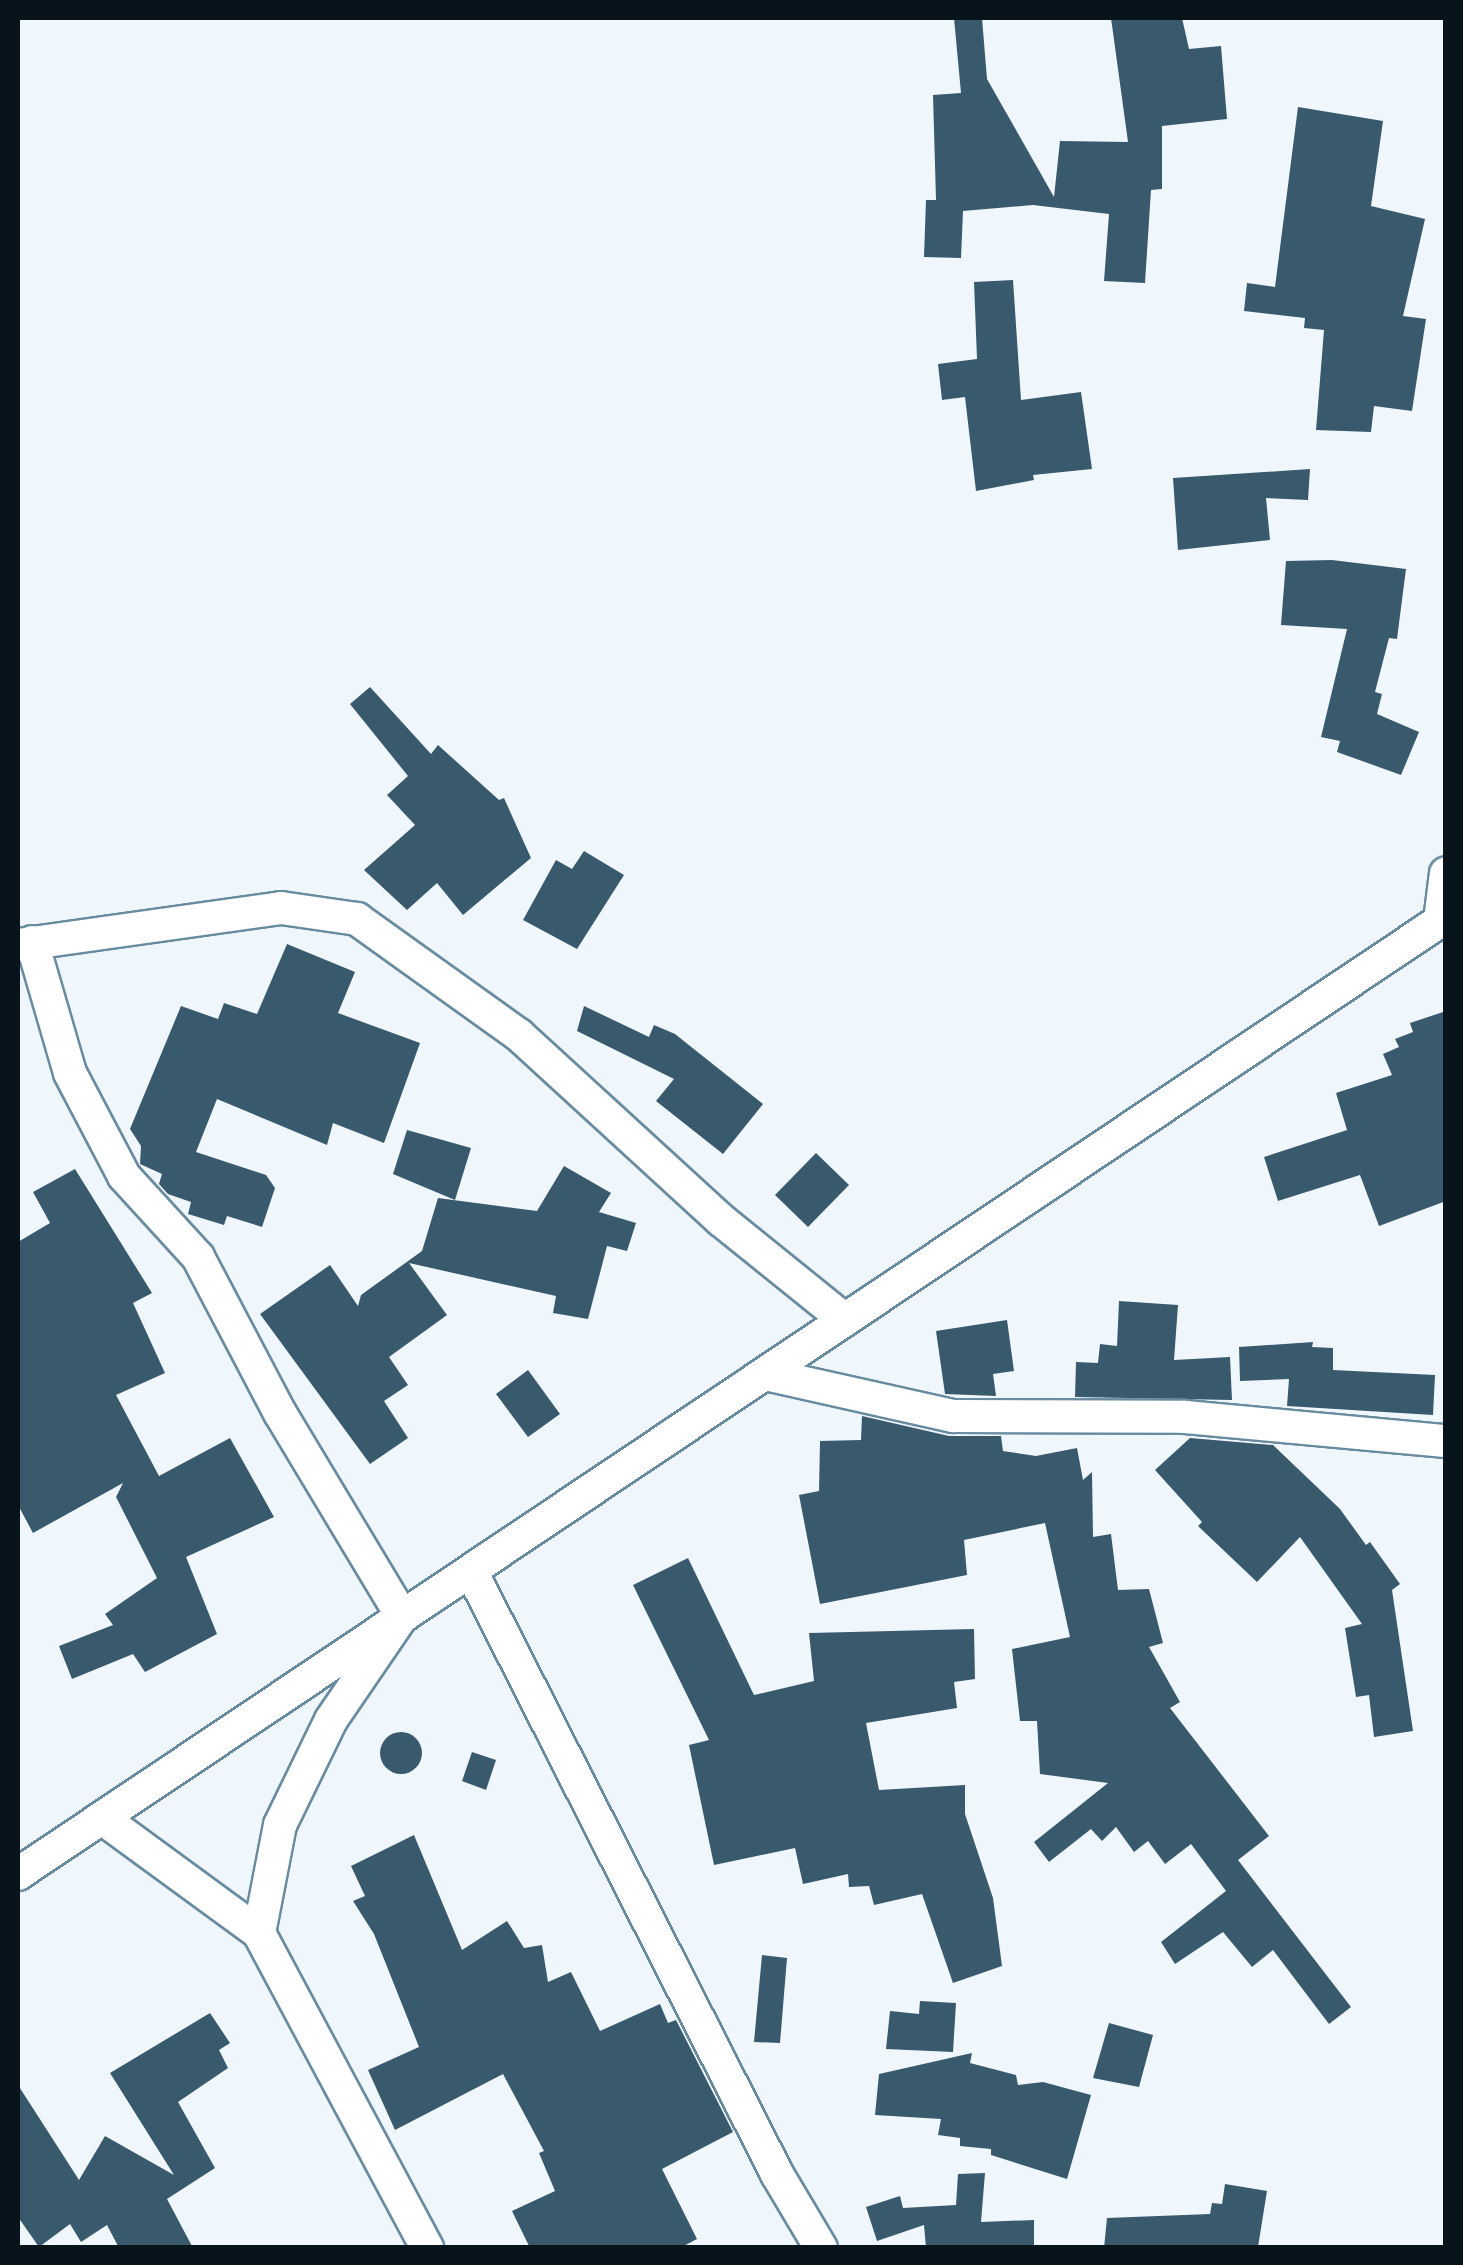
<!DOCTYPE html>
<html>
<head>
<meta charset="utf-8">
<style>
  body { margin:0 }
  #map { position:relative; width:1463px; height:2265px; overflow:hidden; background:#f0f7fc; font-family:"Golos Text",sans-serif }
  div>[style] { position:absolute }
  .building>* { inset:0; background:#39596d }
  .round { border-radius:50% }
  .roads { filter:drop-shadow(2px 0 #698ba0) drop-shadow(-2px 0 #698ba0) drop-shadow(0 2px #698ba0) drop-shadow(0 -2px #698ba0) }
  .minor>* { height:32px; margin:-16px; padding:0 16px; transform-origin:16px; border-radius:16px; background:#fff }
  span { translate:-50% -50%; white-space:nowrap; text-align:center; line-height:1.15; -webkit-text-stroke:10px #fff; paint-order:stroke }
  .frame { position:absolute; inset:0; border:20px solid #07141c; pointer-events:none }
</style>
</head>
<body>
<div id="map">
  <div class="building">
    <i style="clip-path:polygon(954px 18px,982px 18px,987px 79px,1054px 197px,1060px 141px,1128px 142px,1111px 18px,1182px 18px,1189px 49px,1221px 46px,1227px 119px,1162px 126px,1162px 189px,1151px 190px,1145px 283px,1104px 281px,1109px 214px,1033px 205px,963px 211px,961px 258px,924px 257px,926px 200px,936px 200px,933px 95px,961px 93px)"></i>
    <i style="clip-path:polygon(1298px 107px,1383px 121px,1371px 206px,1425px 219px,1403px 316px,1426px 319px,1412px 411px,1374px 406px,1371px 432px,1316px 430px,1324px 330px,1304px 328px,1305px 318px,1244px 311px,1247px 283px,1275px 287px)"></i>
    <i style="clip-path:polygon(1013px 280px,1021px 400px,1081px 392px,1092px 469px,1033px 475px,1034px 480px,976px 491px,965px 397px,942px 400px,938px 364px,977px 359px,974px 282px)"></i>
    <i style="clip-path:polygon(1310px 469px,1308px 500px,1266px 498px,1270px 540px,1178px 550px,1173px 478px)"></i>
    <i style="clip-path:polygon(1332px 560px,1406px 569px,1397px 639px,1389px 638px,1375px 692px,1382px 694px,1377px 714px,1419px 732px,1401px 775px,1337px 752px,1340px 741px,1321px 737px,1347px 629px,1281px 625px,1286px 561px)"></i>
    <i style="clip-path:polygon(370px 687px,431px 754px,438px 745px,499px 800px,504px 798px,531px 858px,463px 915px,437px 883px,407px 910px,364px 870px,415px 825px,387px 795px,408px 776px,350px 704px)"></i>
    <i style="clip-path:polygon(584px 851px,624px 875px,577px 949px,523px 920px,556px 860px,572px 869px)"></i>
    <i style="clip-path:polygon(287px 944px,355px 972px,338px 1013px,420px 1043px,384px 1143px,333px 1123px,327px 1145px,217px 1099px,196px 1152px,266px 1175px,275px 1188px,262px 1227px,227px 1216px,224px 1225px,188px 1214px,191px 1202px,168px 1194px,159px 1184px,162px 1174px,140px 1164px,141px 1146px,130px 1129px,181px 1006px,218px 1019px,224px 1003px,257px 1014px)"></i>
    <i style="clip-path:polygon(584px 1006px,649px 1037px,654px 1025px,675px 1034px,763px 1104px,723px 1154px,656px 1101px,674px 1079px,577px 1031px)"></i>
    <i style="clip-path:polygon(1446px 1011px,1446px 1201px,1379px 1226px,1360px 1175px,1278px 1201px,1264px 1157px,1347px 1130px,1336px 1093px,1392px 1075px,1383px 1054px,1399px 1047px,1395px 1039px,1413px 1032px,1410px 1023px)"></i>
    <i style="clip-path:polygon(407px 1130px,471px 1148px,455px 1200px,393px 1174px)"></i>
    <i style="clip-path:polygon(816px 1153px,849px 1185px,808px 1227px,775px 1195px)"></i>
    <i style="clip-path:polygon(564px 1166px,611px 1193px,599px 1212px,636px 1223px,627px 1251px,607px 1246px,588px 1319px,553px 1313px,556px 1296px,409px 1263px,447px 1315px,389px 1357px,408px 1385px,384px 1401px,408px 1438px,370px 1464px,260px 1314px,330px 1265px,358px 1306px,361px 1295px,422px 1251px,438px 1198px,537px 1211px)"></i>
    <i style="clip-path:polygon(75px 1169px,152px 1293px,133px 1303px,165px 1373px,116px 1395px,159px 1476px,230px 1438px,274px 1517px,186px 1557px,217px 1634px,145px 1672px,133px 1654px,72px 1679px,59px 1646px,113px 1625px,105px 1614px,157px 1578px,116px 1497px,123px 1483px,33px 1533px,18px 1505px,18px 1242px,50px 1223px,33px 1192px)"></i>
    <i style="clip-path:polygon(1119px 1301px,1178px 1305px,1174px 1360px,1230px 1357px,1232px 1400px,1075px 1397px,1076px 1362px,1098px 1363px,1100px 1344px,1117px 1346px)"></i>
    <i style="clip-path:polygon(1007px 1320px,1014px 1371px,993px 1374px,996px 1396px,945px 1394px,936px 1331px)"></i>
    <i style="clip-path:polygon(1313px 1342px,1312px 1347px,1333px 1348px,1333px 1370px,1435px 1375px,1433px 1415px,1287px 1406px,1289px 1379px,1240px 1381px,1239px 1347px)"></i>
    <i style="clip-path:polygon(528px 1370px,560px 1414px,528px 1437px,496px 1394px)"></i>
    <i style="clip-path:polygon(862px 1416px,949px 1436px,1001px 1436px,1003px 1451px,1036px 1456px,1077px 1448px,1083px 1480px,1092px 1472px,1093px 1537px,1111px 1534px,1118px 1590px,1149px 1589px,1163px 1643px,1149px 1647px,1180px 1702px,1170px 1708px,1269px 1836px,1238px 1860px,1351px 2007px,1329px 2024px,1273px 1950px,1252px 1967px,1223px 1932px,1175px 1964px,1161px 1942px,1226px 1891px,1191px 1844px,1165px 1864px,1148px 1841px,1134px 1852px,1116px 1827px,1102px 1841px,1091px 1829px,1049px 1862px,1034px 1842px,1108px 1783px,1040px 1774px,1037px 1721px,1020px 1721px,1012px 1649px,1070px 1637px,1045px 1523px,964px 1540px,967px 1575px,820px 1604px,799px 1495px,819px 1491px,820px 1441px,861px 1440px)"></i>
    <i style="clip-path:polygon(1190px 1438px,1273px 1445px,1340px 1509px,1366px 1545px,1370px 1542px,1400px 1584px,1392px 1590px,1413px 1731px,1374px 1737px,1369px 1695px,1356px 1697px,1345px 1628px,1362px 1624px,1300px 1537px,1257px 1582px,1198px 1526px,1202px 1522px,1155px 1470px)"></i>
    <i style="clip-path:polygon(688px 1558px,754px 1695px,814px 1681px,809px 1633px,974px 1629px,975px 1679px,954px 1682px,957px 1708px,866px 1723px,879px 1790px,965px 1785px,965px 1814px,993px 1898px,1002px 1966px,953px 1983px,922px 1894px,874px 1905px,869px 1886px,849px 1887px,848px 1874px,803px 1884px,795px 1848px,714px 1865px,689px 1745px,709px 1740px,633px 1585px)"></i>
    <i class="round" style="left:380px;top:1732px;width:42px;height:42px"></i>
    <i style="clip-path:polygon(472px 1752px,496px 1760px,486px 1790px,462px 1781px)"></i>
    <i style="clip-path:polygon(414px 1835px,462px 1950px,507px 1921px,524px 1948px,542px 1945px,548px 1982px,571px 1972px,600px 2031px,660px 2004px,668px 2023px,676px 2020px,733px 2132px,662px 2169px,697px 2239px,680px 2248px,530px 2248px,512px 2211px,555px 2191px,539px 2153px,544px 2151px,503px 2074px,395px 2130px,368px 2070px,419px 2047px,374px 1934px,353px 1901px,365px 1896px,351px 1866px)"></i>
    <i style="clip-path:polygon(762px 1955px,787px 1958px,780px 2043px,754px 2042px)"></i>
    <i style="clip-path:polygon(920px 2001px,956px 2003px,953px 2052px,886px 2049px,890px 2011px,919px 2014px)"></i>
    <i style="clip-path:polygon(210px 2013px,230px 2043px,219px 2050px,228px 2068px,178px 2102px,215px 2168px,167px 2199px,193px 2248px,119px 2248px,107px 2225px,81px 2242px,70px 2224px,39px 2247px,18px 2217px,18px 2085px,79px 2180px,105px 2136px,174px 2175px,110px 2073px)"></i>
    <i style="clip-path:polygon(1109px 2023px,1153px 2035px,1139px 2087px,1093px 2078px)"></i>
    <i style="clip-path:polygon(972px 2053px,970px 2063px,1016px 2075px,1018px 2085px,1043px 2082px,1091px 2095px,1067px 2179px,991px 2155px,991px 2149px,960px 2146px,960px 2138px,938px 2135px,941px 2119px,875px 2115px,879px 2074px)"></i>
    <i style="clip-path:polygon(985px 2173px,981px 2222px,1034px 2220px,1034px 2248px,926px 2248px,924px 2225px,877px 2241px,866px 2207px,900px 2196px,903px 2208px,956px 2205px,958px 2174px)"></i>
    <i style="clip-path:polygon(1225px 2184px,1267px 2191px,1258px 2247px,1104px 2248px,1107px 2218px,1210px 2214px,1212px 2203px,1222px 2204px)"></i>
  </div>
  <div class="roads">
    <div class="minor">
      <i style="left:32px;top:942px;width:136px;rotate:73.8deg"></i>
      <i style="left:70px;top:1073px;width:116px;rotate:62.3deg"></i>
      <i style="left:124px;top:1176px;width:110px;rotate:47.6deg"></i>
      <i style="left:198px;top:1257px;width:176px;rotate:62.3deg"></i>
      <i style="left:280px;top:1413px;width:237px;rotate:59deg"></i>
      <i style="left:402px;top:1616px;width:126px;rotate:124.3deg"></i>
      <i style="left:331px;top:1720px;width:117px;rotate:115.9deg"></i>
      <i style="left:280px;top:1825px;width:110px;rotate:101deg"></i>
      <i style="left:18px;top:945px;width:266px;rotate:-8deg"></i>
      <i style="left:281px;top:908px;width:77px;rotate:8.2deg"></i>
      <i style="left:357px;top:919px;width:199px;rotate:35.6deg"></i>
      <i style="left:519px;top:1035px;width:274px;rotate:42.5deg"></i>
      <i style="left:721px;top:1220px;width:159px;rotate:38.9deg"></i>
      <i style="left:765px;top:1374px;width:193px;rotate:12.6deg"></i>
      <i style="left:953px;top:1416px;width:232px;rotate:0.2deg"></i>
      <i style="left:1185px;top:1417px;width:262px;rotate:5.3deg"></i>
      <i style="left:471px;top:1571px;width:676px;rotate:63.09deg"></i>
      <i style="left:777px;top:2174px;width:86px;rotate:59.3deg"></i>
      <i style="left:102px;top:1818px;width:195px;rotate:36.2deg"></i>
      <i style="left:259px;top:1933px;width:357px;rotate:61.9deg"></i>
      <i style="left:18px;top:1874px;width:1712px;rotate:-33.83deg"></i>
      <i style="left:1440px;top:921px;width:48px;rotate:-82.9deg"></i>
    </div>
  </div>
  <div class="frame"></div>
</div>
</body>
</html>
